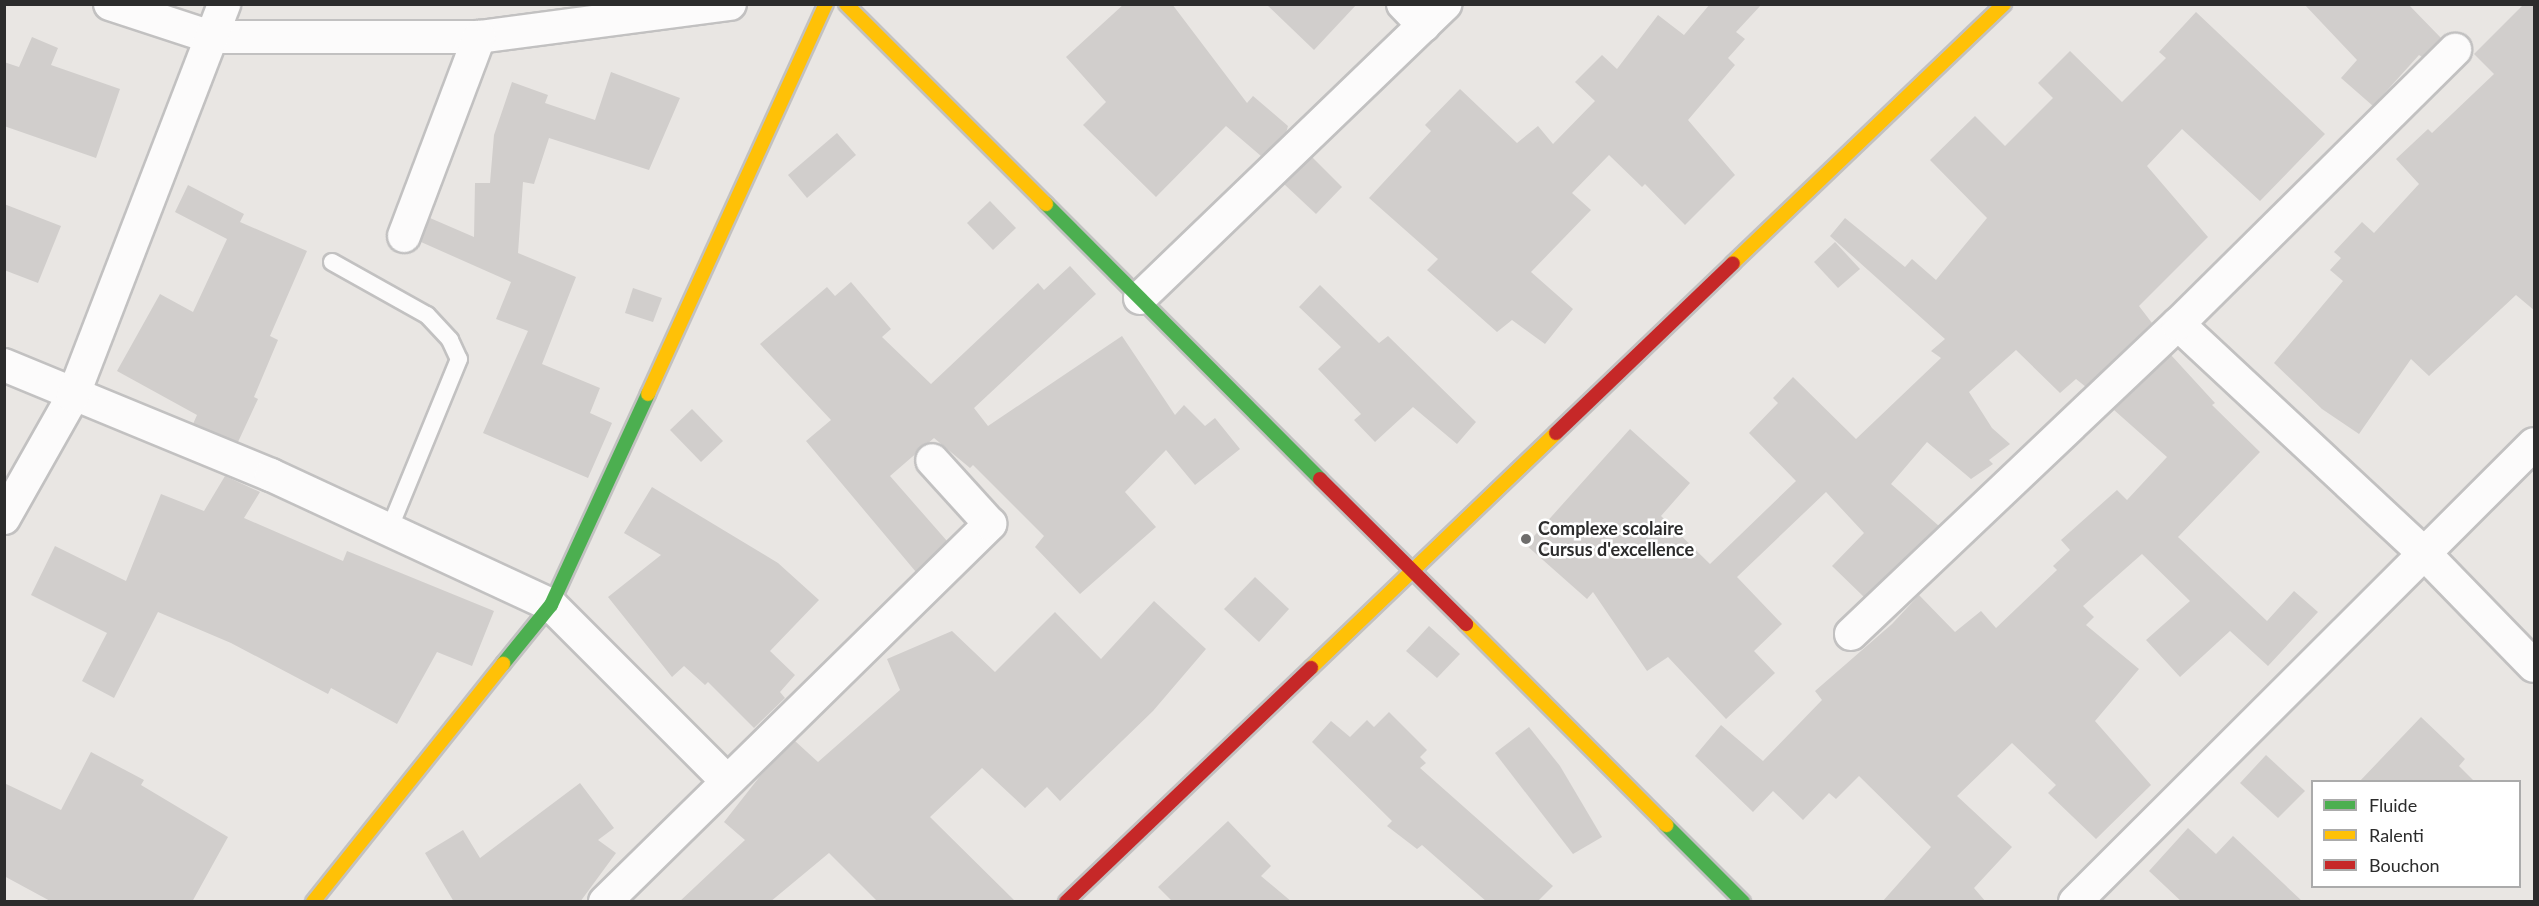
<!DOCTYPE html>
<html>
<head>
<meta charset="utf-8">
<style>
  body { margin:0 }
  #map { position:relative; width:2539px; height:906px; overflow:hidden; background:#e9e6e3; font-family:Lato,sans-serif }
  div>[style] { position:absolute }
  .building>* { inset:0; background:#d1cecc }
  .roads { filter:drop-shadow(2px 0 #c2c1c1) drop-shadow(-2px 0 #c2c1c1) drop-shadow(0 2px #c2c1c1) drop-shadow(0 -2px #c2c1c1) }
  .lane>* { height:16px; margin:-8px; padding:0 8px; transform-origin:8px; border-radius:8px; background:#fcfbfb }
  .street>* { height:32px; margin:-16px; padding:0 16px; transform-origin:16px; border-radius:16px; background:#fcfbfb }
  .fast>* { height:14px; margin:-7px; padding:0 7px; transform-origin:7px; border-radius:7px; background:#4caf50 }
  .slow>* { height:14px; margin:-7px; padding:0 7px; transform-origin:7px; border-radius:7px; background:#ffc107 }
  .jam>* { height:14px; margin:-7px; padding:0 7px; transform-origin:7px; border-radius:7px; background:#c62828 }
  .dots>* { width:16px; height:16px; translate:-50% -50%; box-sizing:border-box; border:3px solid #fff; border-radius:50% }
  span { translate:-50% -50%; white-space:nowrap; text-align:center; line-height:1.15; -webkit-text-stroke:5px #fff; paint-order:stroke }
  .poi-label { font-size:18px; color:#2c2c2c; font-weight:700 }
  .left { translate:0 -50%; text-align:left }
  .frame { position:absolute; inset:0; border:6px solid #2c2c2c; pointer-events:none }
  .legend { position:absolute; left:2311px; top:780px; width:210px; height:108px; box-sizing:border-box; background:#fff; border:2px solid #ababab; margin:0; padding:8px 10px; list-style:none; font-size:18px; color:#2c2c2c }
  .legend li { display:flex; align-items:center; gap:12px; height:30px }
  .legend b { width:30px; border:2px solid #ababab }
</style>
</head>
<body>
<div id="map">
  <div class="building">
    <i style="clip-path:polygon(1124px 4px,1172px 4px,1247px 103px,1253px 96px,1288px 126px,1286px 133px,1261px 156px,1226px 126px,1156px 197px,1083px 125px,1106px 102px,1066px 57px)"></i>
    <i style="clip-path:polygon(1266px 4px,1357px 4px,1314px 50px)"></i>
    <i style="clip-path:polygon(1710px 4px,1762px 4px,1736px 32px,1745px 39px,1728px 58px,1735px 65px,1688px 120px,1735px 175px,1685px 225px,1645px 184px,1642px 187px,1609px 155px,1572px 193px,1591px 210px,1531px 272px,1573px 309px,1545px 344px,1512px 320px,1497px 332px,1427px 270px,1438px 259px,1369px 198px,1431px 131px,1425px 125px,1460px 89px,1517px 143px,1538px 126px,1553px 144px,1595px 101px,1575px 82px,1602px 55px,1617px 69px,1658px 15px,1684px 35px)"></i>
    <i style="clip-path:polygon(2304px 4px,2408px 4px,2441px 38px,2422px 57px,2419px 55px,2373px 106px,2341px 78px,2357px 60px)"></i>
    <i style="clip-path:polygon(2524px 4px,2535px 4px,2535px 311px,2516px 295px,2429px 376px,2411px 359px,2359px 434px,2322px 409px,2274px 363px,2343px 281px,2330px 270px,2341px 258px,2334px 252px,2362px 222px,2374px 233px,2419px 184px,2396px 159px,2428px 129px,2432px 133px,2494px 74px,2474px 54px)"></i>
    <i style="clip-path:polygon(2196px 12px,2325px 134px,2260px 201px,2182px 129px,2147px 166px,2208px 237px,2139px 306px,2152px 323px,2086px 387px,2076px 379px,2060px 393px,2016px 350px,1969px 392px,1992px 428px,2010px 444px,1989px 460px,1993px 464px,1971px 479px,1927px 442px,1891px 484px,1939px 526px,1864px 597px,1832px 566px,1864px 533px,1826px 492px,1737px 577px,1782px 624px,1754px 651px,1775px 673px,1726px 719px,1668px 657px,1647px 671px,1593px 592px,1587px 599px,1526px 545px,1630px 429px,1690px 483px,1661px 516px,1710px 564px,1796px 481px,1749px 433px,1778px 403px,1773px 398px,1793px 377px,1856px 439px,1941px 358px,1931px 351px,1945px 339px,1830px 236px,1845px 218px,1905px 267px,1912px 259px,1936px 280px,1987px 218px,1930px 160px,1975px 116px,2005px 146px,2053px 98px,2038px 83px,2070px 51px,2122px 102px,2166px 58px,2159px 52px)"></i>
    <i style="clip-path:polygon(32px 37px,58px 48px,51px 65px,120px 89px,96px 158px,4px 126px,4px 62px,19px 67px)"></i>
    <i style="clip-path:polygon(611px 72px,680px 98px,649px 170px,549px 138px,534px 184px,523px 182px,518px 253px,576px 277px,542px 364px,600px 388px,590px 413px,612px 423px,588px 478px,483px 433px,528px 331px,496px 319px,511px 282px,421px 242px,430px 218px,474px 237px,475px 183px,490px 183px,494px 135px,512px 82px,548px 95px,545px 103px,595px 120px)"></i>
    <i style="clip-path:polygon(837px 133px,856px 155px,807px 198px,788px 175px)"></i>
    <i style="clip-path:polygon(1312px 157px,1342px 187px,1316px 214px,1284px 184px)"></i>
    <i style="clip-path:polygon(188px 185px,244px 214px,240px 222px,307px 251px,270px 336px,278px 340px,254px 397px,258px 399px,238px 442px,193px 424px,197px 415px,117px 371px,160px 294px,193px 312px,227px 239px,175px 212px)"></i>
    <i style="clip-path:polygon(990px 201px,1016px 228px,993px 250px,967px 223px)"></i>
    <i style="clip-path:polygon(4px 204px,61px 226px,38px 283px,4px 270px)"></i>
    <i style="clip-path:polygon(1835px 242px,1860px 269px,1838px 288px,1814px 262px)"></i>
    <i style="clip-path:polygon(1070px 266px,1096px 294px,974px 408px,988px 426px,1122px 336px,1175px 415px,1184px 405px,1205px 426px,1215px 418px,1240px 449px,1195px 485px,1166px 450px,1125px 492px,1156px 527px,1080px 594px,1035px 547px,1044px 536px,973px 465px,970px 468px,934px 438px,890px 476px,947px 541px,916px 572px,806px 441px,831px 420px,760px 344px,827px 287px,835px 296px,851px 282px,891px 329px,882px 337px,931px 384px,1038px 283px,1044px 290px)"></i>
    <i style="clip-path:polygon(1320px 285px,1379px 343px,1388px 336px,1476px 422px,1457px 444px,1413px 407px,1375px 442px,1354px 420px,1361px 414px,1318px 369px,1341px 347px,1299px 307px)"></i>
    <i style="clip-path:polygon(633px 288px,662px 298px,653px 322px,625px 313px)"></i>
    <i style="clip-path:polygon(2171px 355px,2215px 403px,2212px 405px,2260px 452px,2178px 537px,2267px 621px,2294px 591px,2318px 612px,2268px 666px,2230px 631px,2180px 677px,2146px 640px,2190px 601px,2142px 554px,2083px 606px,2094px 617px,2086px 625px,2139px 669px,2095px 721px,2151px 785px,2096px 839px,2048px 793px,2056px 785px,2012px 743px,1957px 796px,2012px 847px,1974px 888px,1986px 902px,1882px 902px,1931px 847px,1859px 776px,1836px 799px,1829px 793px,1803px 820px,1773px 791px,1753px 812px,1695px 756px,1721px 725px,1763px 761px,1822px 700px,1815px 691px,1892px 624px,1919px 595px,1955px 632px,1981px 611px,1996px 628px,2057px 570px,2053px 566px,2070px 550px,2061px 540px,2117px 490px,2127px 500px,2167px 457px,2114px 410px)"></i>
    <i style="clip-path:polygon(692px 409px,723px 441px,701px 462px,670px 430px)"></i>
    <i style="clip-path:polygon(225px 476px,260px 492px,244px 518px,343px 561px,347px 551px,494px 611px,472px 666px,437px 652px,397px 724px,331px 688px,328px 694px,231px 643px,158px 612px,114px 698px,82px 681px,107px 633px,31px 595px,55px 546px,126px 581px,161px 494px,204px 511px)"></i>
    <i style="clip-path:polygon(652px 487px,778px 563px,819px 600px,770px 651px,795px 675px,780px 692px,785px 698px,754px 728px,708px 682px,705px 685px,684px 666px,672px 677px,608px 597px,661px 555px,624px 533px)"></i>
    <i style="clip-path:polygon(1255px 577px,1289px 609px,1259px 642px,1224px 609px)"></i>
    <i style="clip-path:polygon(1154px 601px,1206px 649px,1153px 711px,1060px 801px,1047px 787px,1025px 808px,982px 768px,930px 817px,1016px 902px,878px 902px,829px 853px,770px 902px,679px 902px,745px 840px,724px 822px,761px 775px,795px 741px,818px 762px,900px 690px,887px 659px,952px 631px,995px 672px,1055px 612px,1101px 659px)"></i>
    <i style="clip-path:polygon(1429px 626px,1460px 654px,1437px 678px,1406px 651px)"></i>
    <i style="clip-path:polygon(1389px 712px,1427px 750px,1420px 757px,1426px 763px,1420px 768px,1553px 886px,1537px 902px,1487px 902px,1422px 845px,1417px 849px,1387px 826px,1392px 821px,1312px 742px,1331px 721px,1350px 737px,1367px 720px,1374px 727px)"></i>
    <i style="clip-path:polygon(2421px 717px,2465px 759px,2459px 766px,2475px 782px,2359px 782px)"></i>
    <i style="clip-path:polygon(1529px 727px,1560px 766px,1602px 837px,1573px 854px,1495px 753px)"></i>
    <i style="clip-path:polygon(91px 752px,144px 780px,141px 785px,228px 837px,192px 902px,52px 902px,4px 876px,4px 783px,61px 810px)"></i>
    <i style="clip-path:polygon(2266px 755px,2305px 791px,2278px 818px,2240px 783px)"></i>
    <i style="clip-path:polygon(580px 783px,614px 828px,598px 840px,616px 853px,580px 902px,454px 902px,425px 853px,463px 830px,480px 858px)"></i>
    <i style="clip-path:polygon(1228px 821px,1271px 866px,1261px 876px,1292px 902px,1173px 902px,1158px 887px)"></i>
    <i style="clip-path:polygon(2188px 828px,2216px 854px,2233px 836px,2303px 902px,2182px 902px,2149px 871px)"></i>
  </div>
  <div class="roads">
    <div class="lane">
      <i style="left:332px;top:262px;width:109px;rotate:29.2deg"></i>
      <i style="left:427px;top:315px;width:34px;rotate:47deg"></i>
      <i style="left:450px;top:340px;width:21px;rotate:65deg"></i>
      <i style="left:459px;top:359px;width:185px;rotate:112.3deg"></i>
    </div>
    <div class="street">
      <i style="left:110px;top:4px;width:106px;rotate:18.1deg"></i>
      <i style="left:211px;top:37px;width:268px"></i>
      <i style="left:479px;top:37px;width:253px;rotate:-7.5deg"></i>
      <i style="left:1403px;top:4px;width:30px;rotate:46deg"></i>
      <i style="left:404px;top:236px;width:213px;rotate:-69.3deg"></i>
      <i style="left:1140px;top:298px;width:424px;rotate:-43.9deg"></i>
      <i style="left:2178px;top:324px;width:338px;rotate:43deg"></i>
      <i style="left:2425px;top:554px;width:156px;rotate:45.8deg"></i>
      <i style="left:4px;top:365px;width:289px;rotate:22.4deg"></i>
      <i style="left:271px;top:475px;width:309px;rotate:24.9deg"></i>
      <i style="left:551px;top:605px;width:249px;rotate:45deg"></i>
      <i style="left:4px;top:518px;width:140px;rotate:-60.5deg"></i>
      <i style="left:73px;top:396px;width:420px;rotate:-68.9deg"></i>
      <i style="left:1851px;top:634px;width:451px;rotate:-43.5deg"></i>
      <i style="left:2178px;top:324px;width:390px;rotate:-44.7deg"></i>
      <i style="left:605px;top:902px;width:540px;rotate:-44.47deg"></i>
      <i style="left:990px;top:524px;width:86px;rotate:-132.2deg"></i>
      <i style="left:2075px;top:902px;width:648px;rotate:-44.94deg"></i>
    </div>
    <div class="fast">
      <i style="left:1046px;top:204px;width:388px;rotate:45.1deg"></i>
      <i style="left:503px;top:664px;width:76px;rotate:-50.9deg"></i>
      <i style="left:551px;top:605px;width:232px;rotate:-65.3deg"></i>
      <i style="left:1666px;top:825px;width:109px;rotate:45deg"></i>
    </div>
    <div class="slow">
      <i style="left:846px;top:4px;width:283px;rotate:45deg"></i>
      <i style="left:1733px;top:263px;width:375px;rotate:-43.7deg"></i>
      <i style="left:648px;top:394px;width:429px;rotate:-65.5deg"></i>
      <i style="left:1466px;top:624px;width:284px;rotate:45.1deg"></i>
      <i style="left:1311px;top:668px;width:339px;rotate:-43.8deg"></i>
      <i style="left:313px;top:902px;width:305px;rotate:-51.4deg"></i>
    </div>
    <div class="jam">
      <i style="left:1556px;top:433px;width:245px;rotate:-43.8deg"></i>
      <i style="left:1320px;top:479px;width:206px;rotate:44.8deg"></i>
      <i style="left:1066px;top:902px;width:339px;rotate:-43.7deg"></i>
    </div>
  </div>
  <div class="dots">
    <i style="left:1526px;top:539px;background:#6e6d6c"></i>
  </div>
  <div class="poi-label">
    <span class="left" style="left:1538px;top:539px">Complexe scolaire<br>Cursus d'excellence</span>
  </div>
  <div class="frame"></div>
  <ul class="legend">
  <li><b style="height:8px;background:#4caf50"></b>Fluide</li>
  <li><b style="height:8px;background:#ffc107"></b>Ralenti</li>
  <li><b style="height:8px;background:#c62828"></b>Bouchon</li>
  </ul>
</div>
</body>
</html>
